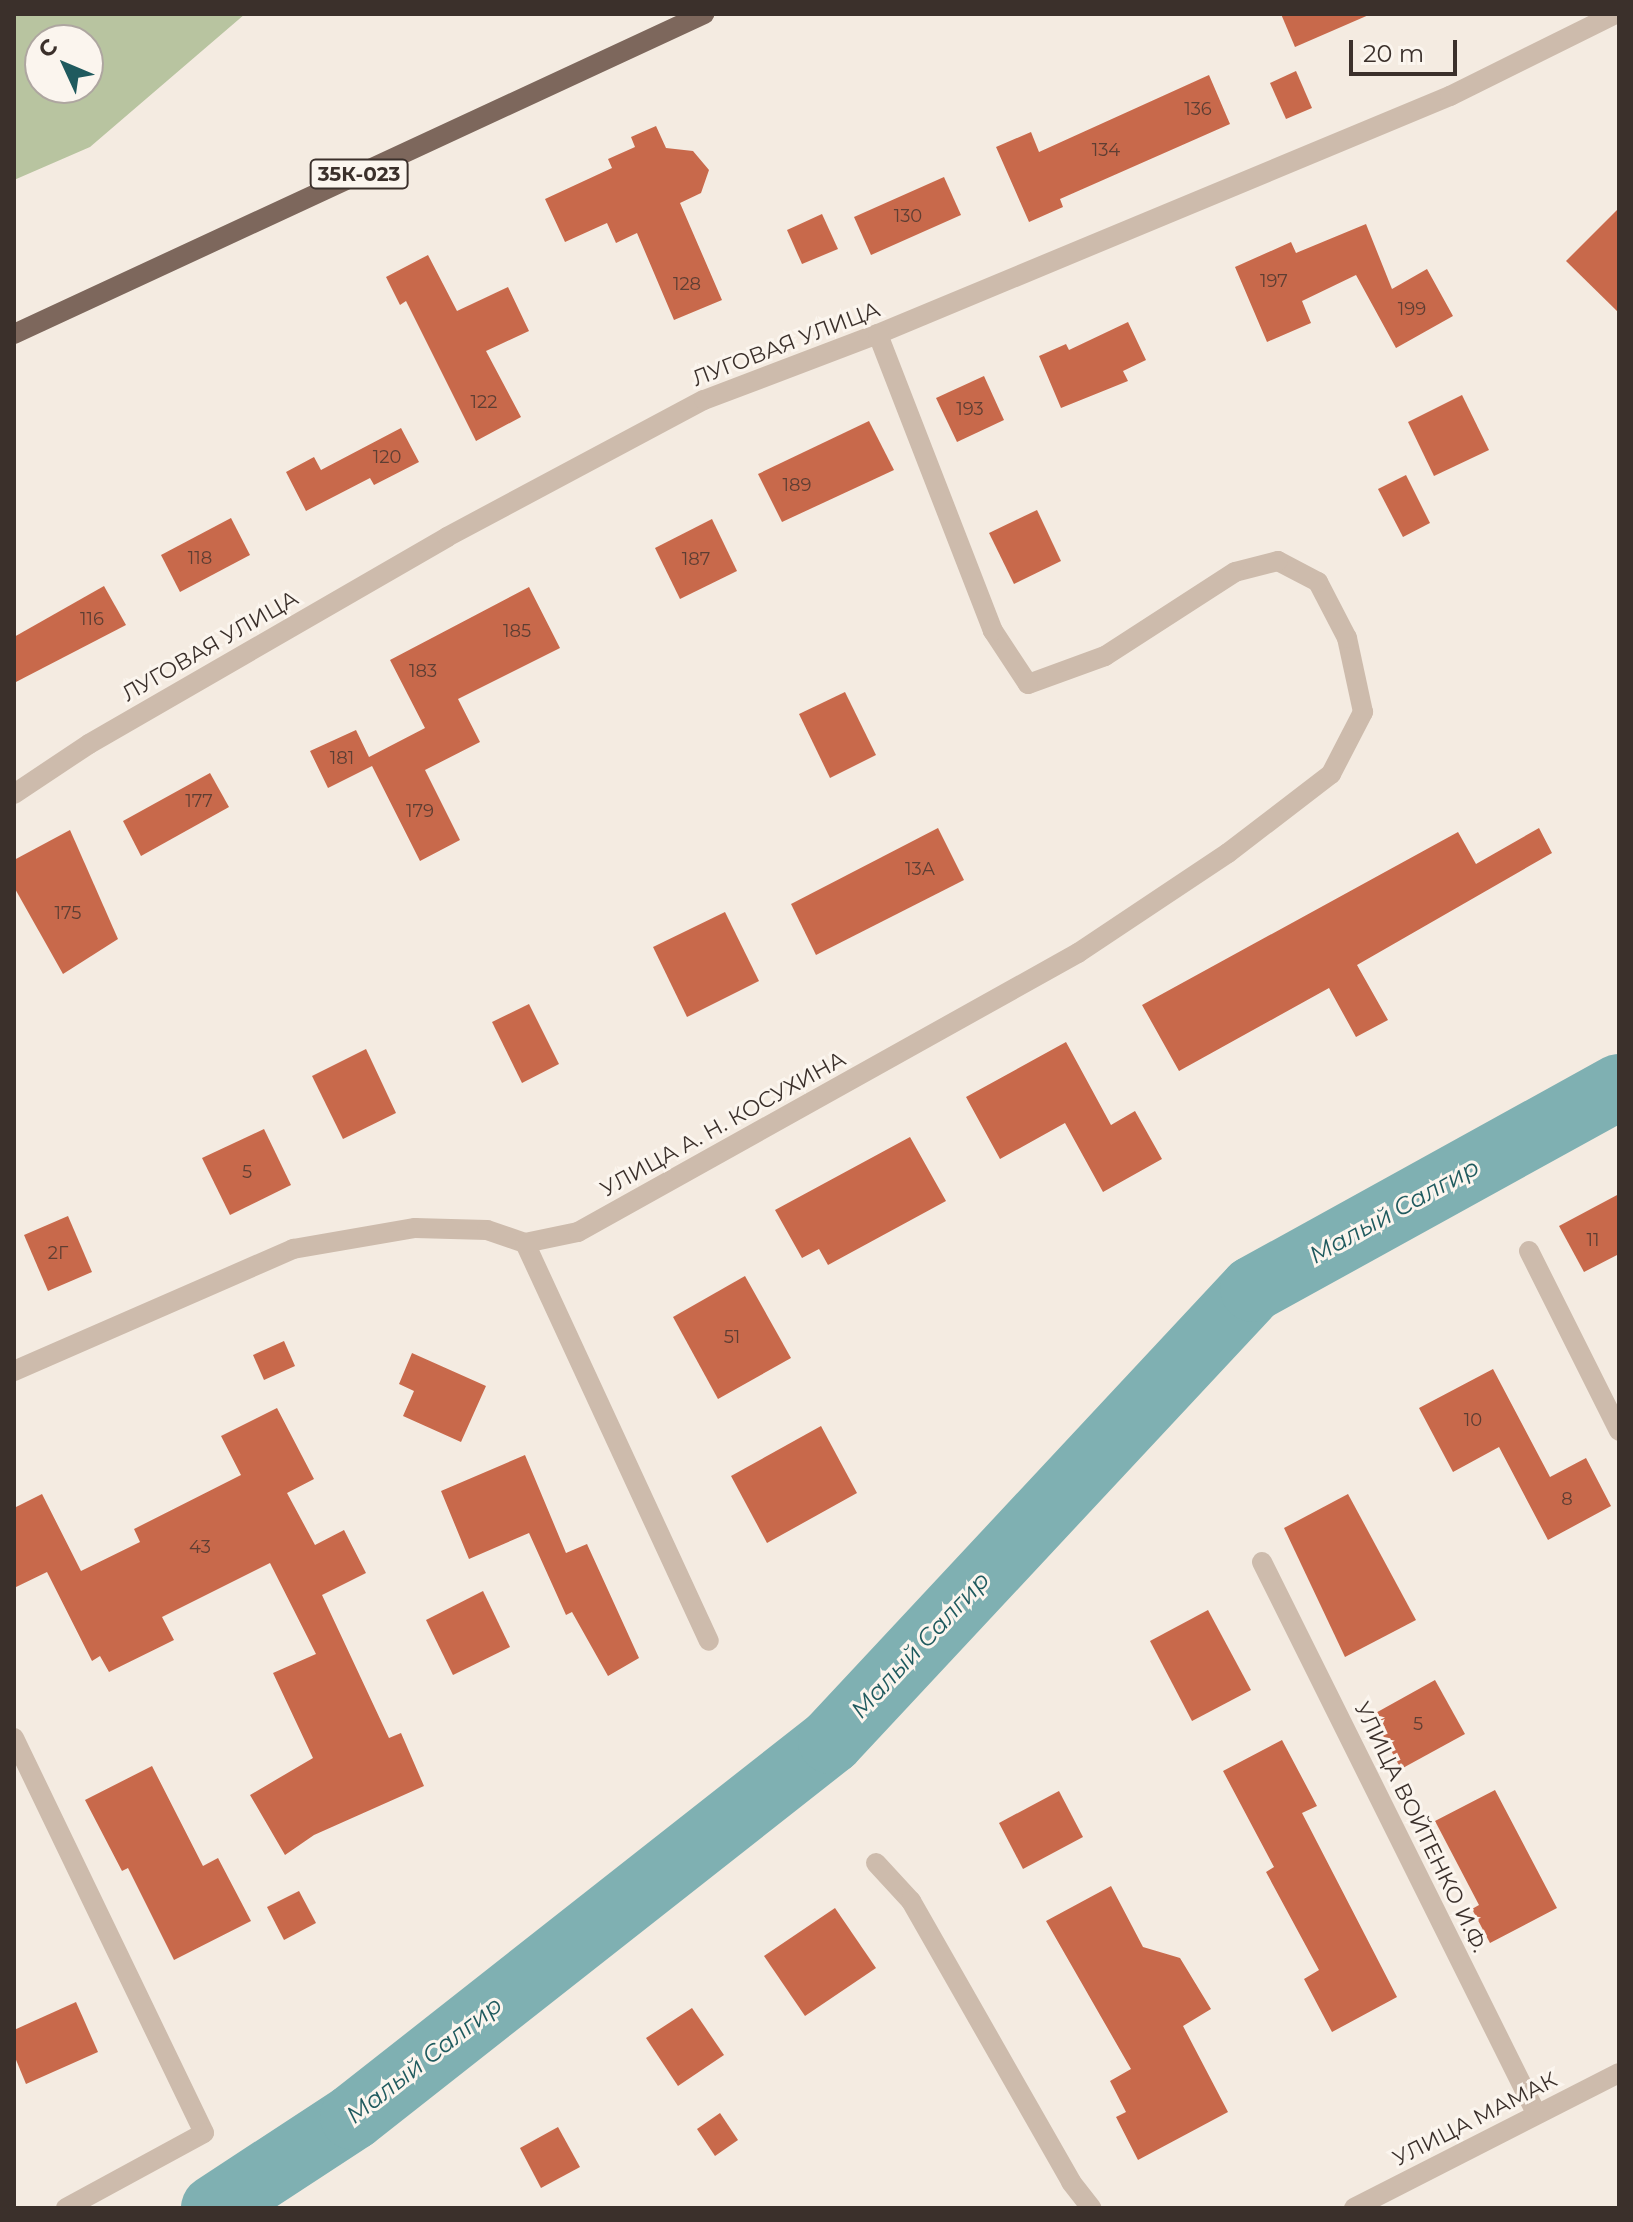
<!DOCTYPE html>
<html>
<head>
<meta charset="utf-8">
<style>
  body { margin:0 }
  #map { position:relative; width:1633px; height:2222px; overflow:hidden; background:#f4ebe1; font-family:Montserrat,sans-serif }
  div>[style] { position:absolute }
  .green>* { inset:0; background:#b8c4a0 }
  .river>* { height:66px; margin:-33px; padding:0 33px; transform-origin:33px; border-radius:33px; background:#7fb0b2 }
  .building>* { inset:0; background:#c8694b }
  .minor>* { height:20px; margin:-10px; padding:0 10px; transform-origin:10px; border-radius:10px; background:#cdbbac }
  .major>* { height:20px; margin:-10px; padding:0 10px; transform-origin:10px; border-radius:10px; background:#7d675c }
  span { translate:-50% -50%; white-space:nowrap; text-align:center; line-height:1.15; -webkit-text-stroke:6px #fbf5ee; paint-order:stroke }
  .number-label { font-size:18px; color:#5e3e33 }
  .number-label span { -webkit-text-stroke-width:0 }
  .shield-label span { padding:2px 6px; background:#fbf5ee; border:2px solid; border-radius:6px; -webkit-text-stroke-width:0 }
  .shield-label { font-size:20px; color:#3b302b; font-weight:700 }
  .street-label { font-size:22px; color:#3b302b }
  .water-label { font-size:24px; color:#1f5a5e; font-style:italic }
  .frame { position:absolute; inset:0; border:16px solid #3b302b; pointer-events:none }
  .north { position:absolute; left:24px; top:24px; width:80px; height:80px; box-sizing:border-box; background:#fbf5ee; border:2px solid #aea6a0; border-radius:50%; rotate:314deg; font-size:22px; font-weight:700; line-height:32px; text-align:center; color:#3b302b }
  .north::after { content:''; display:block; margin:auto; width:28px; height:36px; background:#1f5a5e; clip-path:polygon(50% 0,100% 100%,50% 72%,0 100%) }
  .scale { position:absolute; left:1349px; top:40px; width:108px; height:36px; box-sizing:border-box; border:4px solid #3b302b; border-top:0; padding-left:10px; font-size:24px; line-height:28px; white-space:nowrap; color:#3b302b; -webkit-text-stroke:6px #fbf5ee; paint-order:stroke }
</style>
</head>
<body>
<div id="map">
  <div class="green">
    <i style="clip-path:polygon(evenodd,14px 14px,245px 14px,90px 147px,14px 180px,14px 14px,40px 40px,88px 40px,88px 88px,40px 88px,40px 40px)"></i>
  </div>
  <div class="river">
    <i style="left:214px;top:2208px;width:166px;rotate:-33.2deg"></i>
    <i style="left:353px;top:2117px;width:608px;rotate:-38.19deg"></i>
    <i style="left:831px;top:1741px;width:618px;rotate:-46.97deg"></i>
    <i style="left:1253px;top:1289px;width:418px;rotate:-28.9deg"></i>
  </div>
  <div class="building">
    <i style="clip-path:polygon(1281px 14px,1371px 14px,1295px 47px)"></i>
    <i style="clip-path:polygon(1296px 71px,1312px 108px,1286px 119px,1270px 83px)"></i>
    <i style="clip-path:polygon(1209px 75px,1230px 124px,1060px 199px,1063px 207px,1029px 222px,996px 147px,1031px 132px,1039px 152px)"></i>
    <i style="clip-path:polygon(656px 126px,666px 148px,693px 151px,709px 170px,701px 193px,680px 203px,722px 300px,674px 320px,637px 233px,616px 243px,607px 223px,565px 242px,545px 199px,612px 168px,608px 159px,635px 147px,631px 137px)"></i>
    <i style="clip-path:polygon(944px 177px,961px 215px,871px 255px,854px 217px)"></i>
    <i style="clip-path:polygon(1619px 208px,1619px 313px,1566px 261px)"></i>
    <i style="clip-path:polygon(822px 214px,838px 249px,802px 264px,787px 230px)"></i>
    <i style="clip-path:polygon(1366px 224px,1392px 289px,1427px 269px,1453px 316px,1396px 348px,1356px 275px,1302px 301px,1311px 323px,1267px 342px,1235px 267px,1291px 242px,1296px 253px)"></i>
    <i style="clip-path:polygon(428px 255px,457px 311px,508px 287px,529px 331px,486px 351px,521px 417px,476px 441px,406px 301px,400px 305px,386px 277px)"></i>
    <i style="clip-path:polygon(1128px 322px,1146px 360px,1123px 371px,1128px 381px,1061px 408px,1039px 356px,1066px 344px,1069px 350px)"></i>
    <i style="clip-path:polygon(984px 376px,1004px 420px,957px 442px,936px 398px)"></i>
    <i style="clip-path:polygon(1462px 395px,1489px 450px,1434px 476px,1408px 422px)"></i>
    <i style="clip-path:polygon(869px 421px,894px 470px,782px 522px,758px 474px)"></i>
    <i style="clip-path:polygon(401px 428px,419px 462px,374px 485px,370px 478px,306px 511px,286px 472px,314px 457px,321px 470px)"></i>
    <i style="clip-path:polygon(1406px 475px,1430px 523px,1403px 537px,1378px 489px)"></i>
    <i style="clip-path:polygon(1037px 510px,1061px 561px,1014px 584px,989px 533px)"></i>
    <i style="clip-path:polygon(231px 518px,250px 555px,180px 592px,161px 555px)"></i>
    <i style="clip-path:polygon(712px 519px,737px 571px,680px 599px,655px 548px)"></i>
    <i style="clip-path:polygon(104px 586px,126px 625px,14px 683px,14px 637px)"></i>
    <i style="clip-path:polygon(529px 587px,560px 648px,458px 699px,480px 742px,425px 770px,460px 840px,420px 861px,372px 766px,328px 788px,310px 751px,356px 730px,369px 757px,425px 728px,390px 660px)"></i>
    <i style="clip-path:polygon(845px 692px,876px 755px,830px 778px,799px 714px)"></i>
    <i style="clip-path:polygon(210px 773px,229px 807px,141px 856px,123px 821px)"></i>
    <i style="clip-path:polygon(938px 828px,964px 880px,816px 955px,791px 904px)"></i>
    <i style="clip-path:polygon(1539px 828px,1552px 853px,1357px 965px,1388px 1020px,1356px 1037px,1329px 988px,1179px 1071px,1142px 1005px,1458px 832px,1476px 864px)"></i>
    <i style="clip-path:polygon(70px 830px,118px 939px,63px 974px,14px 887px,14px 860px)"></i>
    <i style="clip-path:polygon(725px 912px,759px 981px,687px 1017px,653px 947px)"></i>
    <i style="clip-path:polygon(529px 1004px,559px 1064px,522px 1083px,492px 1022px)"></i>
    <i style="clip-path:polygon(1066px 1042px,1111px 1125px,1135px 1111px,1162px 1159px,1103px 1192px,1065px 1123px,1000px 1159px,966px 1097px)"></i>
    <i style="clip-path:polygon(366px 1049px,396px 1113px,343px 1139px,312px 1076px)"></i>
    <i style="clip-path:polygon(264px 1129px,291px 1185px,230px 1215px,202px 1158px)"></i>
    <i style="clip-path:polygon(910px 1137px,946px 1201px,828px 1265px,819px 1249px,802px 1258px,775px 1210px)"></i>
    <i style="clip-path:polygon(1619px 1194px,1619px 1254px,1584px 1272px,1559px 1226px)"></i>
    <i style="clip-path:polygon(68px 1216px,92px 1272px,48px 1291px,24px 1235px)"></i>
    <i style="clip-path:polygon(745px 1276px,791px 1358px,718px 1399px,673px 1317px)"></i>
    <i style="clip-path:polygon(284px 1341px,295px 1366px,264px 1380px,253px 1355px)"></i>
    <i style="clip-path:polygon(412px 1353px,486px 1386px,461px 1442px,403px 1416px,414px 1391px,399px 1384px)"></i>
    <i style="clip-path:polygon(1493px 1369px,1550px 1477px,1586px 1458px,1611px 1506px,1548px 1540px,1499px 1447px,1453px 1472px,1419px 1408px)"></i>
    <i style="clip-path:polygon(277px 1408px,314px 1479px,287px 1493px,315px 1545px,344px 1530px,366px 1573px,322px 1595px,389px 1738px,401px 1733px,424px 1786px,314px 1835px,285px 1855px,250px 1795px,313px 1758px,273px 1673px,316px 1654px,270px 1563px,162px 1617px,174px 1640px,109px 1672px,100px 1656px,92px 1661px,47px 1572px,14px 1588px,14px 1508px,42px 1494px,81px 1571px,140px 1542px,134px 1529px,241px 1475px,221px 1436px)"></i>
    <i style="clip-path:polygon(821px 1426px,857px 1493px,767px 1543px,731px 1476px)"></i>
    <i style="clip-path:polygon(525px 1455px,566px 1553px,587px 1544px,639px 1658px,608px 1676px,572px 1612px,566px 1615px,529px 1533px,469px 1559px,441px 1491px)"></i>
    <i style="clip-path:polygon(1348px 1494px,1416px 1620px,1345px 1657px,1284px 1528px)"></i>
    <i style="clip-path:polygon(483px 1591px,510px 1647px,453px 1675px,426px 1620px)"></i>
    <i style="clip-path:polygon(1208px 1610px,1251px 1690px,1192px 1721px,1150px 1641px)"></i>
    <i style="clip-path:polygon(1435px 1680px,1465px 1734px,1401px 1769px,1372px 1715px)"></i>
    <i style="clip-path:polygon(1282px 1740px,1317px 1806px,1302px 1813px,1397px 1997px,1332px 2032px,1304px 1979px,1319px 1970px,1266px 1872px,1274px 1867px,1223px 1771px)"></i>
    <i style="clip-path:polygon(152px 1766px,203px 1866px,218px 1858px,251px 1921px,174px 1960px,128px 1868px,122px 1871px,85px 1800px)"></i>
    <i style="clip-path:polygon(1495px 1790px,1557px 1908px,1490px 1943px,1472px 1909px,1479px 1905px,1435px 1821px)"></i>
    <i style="clip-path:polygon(1059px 1791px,1083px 1837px,1023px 1869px,999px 1823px)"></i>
    <i style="clip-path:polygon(1111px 1886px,1143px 1947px,1180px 1958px,1211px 2009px,1183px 2026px,1228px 2112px,1138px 2160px,1116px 2117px,1126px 2112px,1110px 2081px,1131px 2069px,1046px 1921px)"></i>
    <i style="clip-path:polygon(299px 1891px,316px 1923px,284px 1940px,267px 1907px)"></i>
    <i style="clip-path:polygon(835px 1908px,876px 1968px,805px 2016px,764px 1956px)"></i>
    <i style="clip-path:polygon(76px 2002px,98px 2052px,26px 2084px,14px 2055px,14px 2030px)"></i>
    <i style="clip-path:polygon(692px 2008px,724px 2055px,678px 2086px,646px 2038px)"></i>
    <i style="clip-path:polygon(720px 2113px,738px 2140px,715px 2156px,697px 2129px)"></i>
    <i style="clip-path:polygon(558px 2127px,580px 2167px,541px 2188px,520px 2148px)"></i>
  </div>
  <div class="minor">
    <i style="left:14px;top:794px;width:90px;rotate:-33.7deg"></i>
    <i style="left:89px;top:744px;width:414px;rotate:-30deg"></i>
    <i style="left:447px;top:537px;width:291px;rotate:-28.1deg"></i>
    <i style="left:704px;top:400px;width:186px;rotate:-20.8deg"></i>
    <i style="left:878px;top:334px;width:620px;rotate:-22.59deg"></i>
    <i style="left:1450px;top:96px;width:184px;rotate:-26.4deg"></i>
    <i style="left:525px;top:1243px;width:438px;rotate:65.2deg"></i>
    <i style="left:1529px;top:1251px;width:201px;rotate:63.4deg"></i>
    <i style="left:14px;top:1371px;width:305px;rotate:-23.6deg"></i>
    <i style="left:293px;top:1249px;width:124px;rotate:-9.8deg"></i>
    <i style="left:415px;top:1228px;width:72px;rotate:1.6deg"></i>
    <i style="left:487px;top:1230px;width:40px;rotate:18.9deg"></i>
    <i style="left:525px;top:1243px;width:54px;rotate:-11.7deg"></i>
    <i style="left:578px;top:1232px;width:573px;rotate:-29.16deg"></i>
    <i style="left:1078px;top:953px;width:180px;rotate:-33.7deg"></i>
    <i style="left:1228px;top:853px;width:130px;rotate:-37.5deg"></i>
    <i style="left:1331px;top:774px;width:70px;rotate:-62.7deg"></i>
    <i style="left:1363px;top:712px;width:76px;rotate:-102.2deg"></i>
    <i style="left:1347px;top:638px;width:63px;rotate:-117.4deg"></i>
    <i style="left:1318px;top:582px;width:45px;rotate:-152.3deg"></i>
    <i style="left:1278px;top:561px;width:44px;rotate:165.7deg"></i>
    <i style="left:1235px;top:572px;width:155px;rotate:147.1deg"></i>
    <i style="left:1105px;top:656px;width:82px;rotate:160deg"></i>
    <i style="left:1028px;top:684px;width:64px;rotate:-123.4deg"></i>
    <i style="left:993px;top:631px;width:318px;rotate:-111.2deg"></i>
    <i style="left:1262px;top:1562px;width:615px;rotate:63.56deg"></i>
    <i style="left:14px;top:1738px;width:438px;rotate:64.3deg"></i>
    <i style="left:204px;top:2133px;width:157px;rotate:151.5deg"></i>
    <i style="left:876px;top:1863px;width:52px;rotate:47.4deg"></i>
    <i style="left:911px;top:1901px;width:323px;rotate:60.3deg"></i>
    <i style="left:1071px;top:2182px;width:33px;rotate:52deg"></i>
    <i style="left:1354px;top:2208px;width:297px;rotate:-27deg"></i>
  </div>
  <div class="major">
    <i style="left:14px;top:334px;width:761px;rotate:-24.88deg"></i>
  </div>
  <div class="number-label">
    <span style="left:1198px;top:109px">136</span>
    <span style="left:1106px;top:150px">134</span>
    <span style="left:908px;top:216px">130</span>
    <span style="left:1274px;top:281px">197</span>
    <span style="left:687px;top:284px">128</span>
    <span style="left:1412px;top:309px">199</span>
    <span style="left:484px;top:402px">122</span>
    <span style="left:970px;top:409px">193</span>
    <span style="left:387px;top:457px">120</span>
    <span style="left:797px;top:485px">189</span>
    <span style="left:200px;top:558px">118</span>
    <span style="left:696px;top:559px">187</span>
    <span style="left:92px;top:619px">116</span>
    <span style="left:517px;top:631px">185</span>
    <span style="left:423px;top:671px">183</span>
    <span style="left:342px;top:758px">181</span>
    <span style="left:199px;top:801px">177</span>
    <span style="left:420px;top:811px">179</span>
    <span style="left:920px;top:869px">13А</span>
    <span style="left:68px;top:913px">175</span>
    <span style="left:247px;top:1172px">5</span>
    <span style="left:1593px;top:1240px">11</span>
    <span style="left:58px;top:1253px">2Г</span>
    <span style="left:732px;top:1337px">51</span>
    <span style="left:1473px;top:1420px">10</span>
    <span style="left:1567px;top:1499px">8</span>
    <span style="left:200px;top:1547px">43</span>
    <span style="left:1418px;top:1724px">5</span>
  </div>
  <div class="shield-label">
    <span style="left:359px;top:174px">35К-023</span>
  </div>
  <div class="street-label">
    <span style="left:786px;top:344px;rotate:-21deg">ЛУГОВАЯ УЛИЦА</span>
    <span style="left:210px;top:646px;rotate:-30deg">ЛУГОВАЯ УЛИЦА</span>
    <span style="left:723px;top:1124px;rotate:-29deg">УЛИЦА А. Н. КОСУХИНА</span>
    <span style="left:1421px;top:1827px;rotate:64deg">УЛИЦА ВОЙТЕНКО И.Ф.</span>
    <span style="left:1475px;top:2119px;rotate:-27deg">УЛИЦА МАМАК</span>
  </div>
  <div class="water-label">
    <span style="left:1394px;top:1211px;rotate:-29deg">Малый Салгир</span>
    <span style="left:920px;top:1645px;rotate:-47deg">Малый Салгир</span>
    <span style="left:424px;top:2060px;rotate:-38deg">Малый Салгир</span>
  </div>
  <div class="frame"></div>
  <div class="north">С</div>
  <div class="scale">20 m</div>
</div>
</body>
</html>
